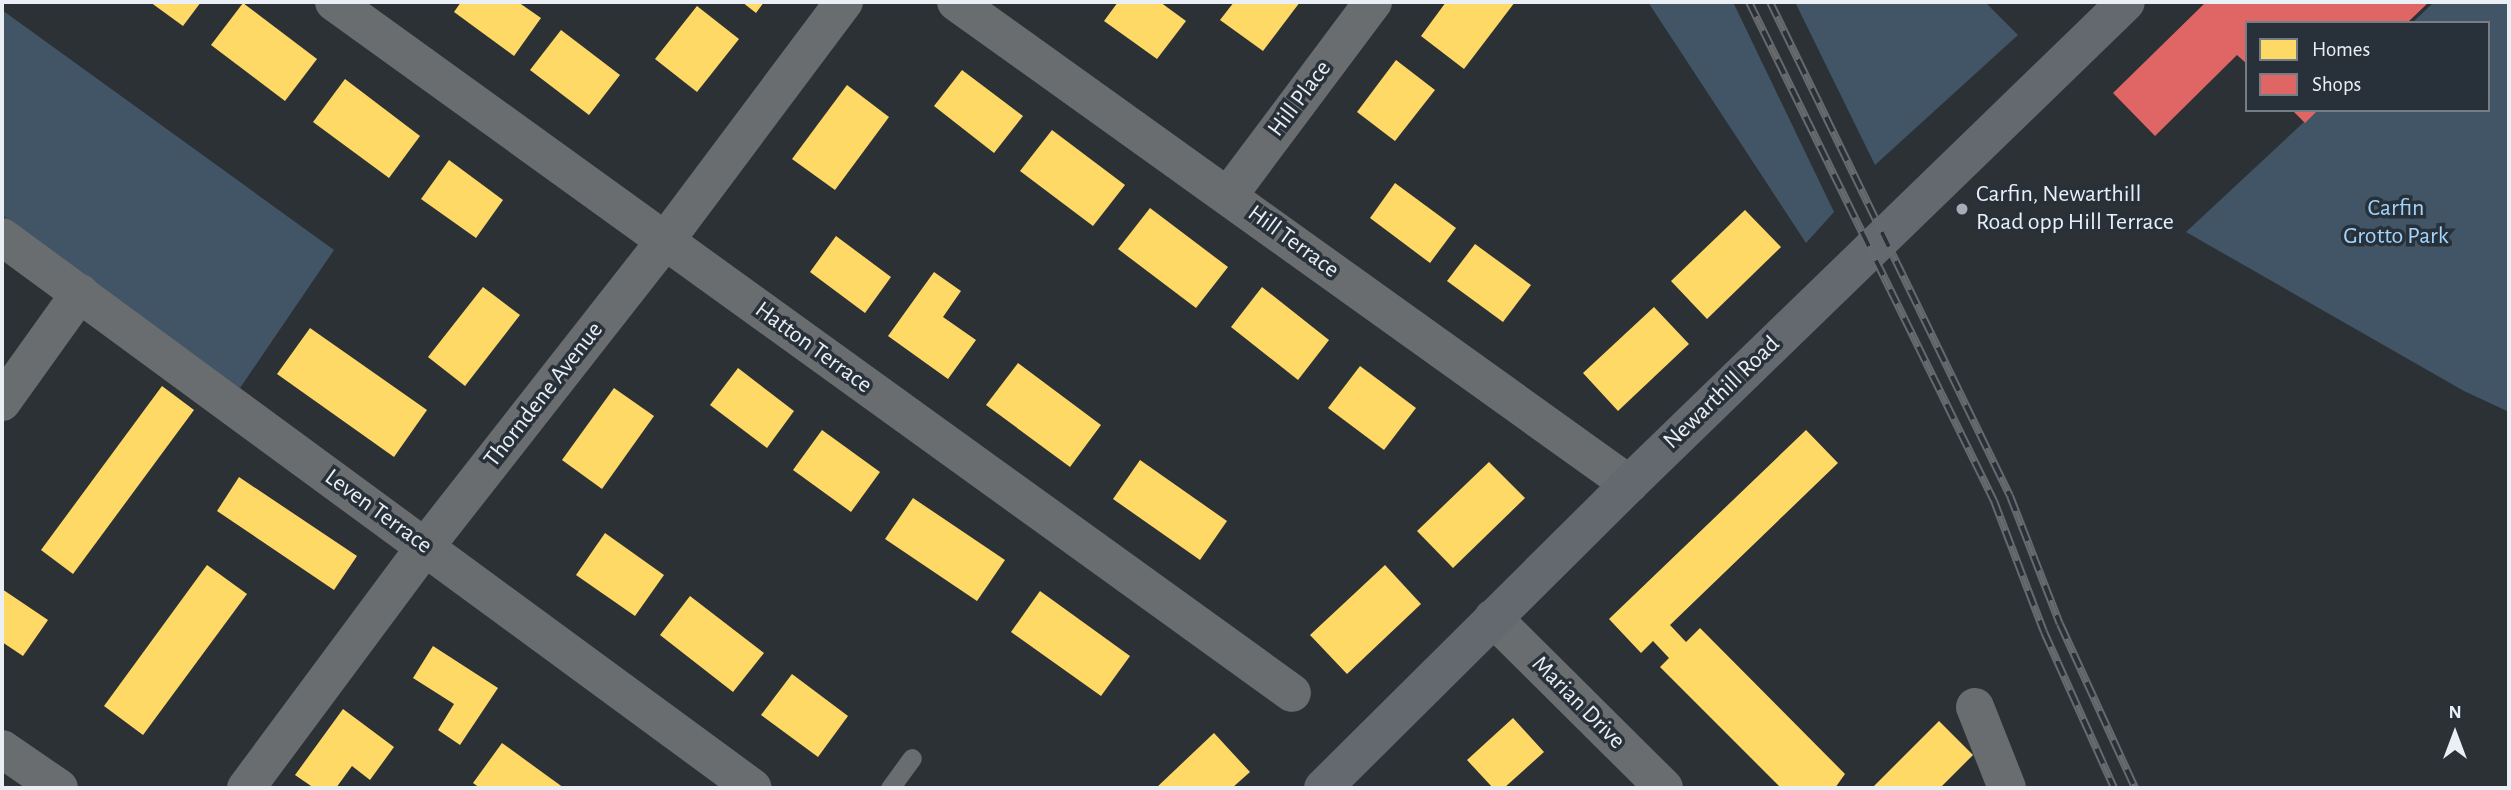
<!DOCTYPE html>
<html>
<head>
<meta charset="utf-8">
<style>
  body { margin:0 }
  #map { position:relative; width:2511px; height:790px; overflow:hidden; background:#2c3135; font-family:"Alegreya Sans",sans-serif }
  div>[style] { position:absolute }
  .green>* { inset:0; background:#415566 }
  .homes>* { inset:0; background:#ffd966 }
  .shops>* { inset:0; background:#e06666 }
  .service>* { height:19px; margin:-9.5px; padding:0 9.5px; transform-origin:9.5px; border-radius:9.5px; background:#696d70 }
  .minor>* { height:38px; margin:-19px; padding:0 19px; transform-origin:19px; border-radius:19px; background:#696d70 }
  .secondary>* { height:38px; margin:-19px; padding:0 19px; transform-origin:19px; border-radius:19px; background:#63696e }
  .rail>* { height:8px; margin-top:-4px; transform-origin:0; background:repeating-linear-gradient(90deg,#283139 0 16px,#676a6d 0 32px); box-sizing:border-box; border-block:2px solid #676a6d }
  .dots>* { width:19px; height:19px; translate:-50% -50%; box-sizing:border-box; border:4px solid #283139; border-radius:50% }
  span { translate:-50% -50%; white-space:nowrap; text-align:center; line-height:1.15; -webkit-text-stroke:7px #283139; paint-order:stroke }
  .street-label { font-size:24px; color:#eaeff5 }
  .poi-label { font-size:24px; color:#eaeff5 }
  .left { translate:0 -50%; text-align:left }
  .park-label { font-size:24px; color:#a3d4fc }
  .frame { position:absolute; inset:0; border:4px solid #eaeff5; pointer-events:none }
  .legend { position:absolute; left:2245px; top:21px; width:245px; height:91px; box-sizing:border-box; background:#283139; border:2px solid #767d84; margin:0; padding:9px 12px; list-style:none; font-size:21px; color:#eaeff5 }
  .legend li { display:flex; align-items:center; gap:14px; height:35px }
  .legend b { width:35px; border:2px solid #767d84 }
  .north { position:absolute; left:2420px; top:699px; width:70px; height:70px; -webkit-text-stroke:5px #283139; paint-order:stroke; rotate:0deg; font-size:19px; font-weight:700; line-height:28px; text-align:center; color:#eaeff5 }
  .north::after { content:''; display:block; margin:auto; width:24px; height:32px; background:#eaeff5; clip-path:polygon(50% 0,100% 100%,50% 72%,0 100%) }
</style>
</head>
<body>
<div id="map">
  <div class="green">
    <i style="clip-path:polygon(1648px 2px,1733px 2px,1834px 212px,1806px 243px)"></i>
    <i style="clip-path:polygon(1795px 2px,1985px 2px,2018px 35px,1875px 165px)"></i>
    <i style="clip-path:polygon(2434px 2px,2509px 2px,2509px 412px,2464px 391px,2186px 232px,2317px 110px,2488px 110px,2488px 23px,2412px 23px)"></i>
    <i style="clip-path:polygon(2px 10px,334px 250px,240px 388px,2px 215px)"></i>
  </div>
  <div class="homes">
    <i style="clip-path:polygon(150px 2px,201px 2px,183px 26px)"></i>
    <i style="clip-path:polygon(461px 2px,518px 2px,541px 18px,514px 56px,454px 12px)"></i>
    <i style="clip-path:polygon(742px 2px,764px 2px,756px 13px)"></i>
    <i style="clip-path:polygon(1118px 2px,1160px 2px,1186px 21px,1157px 59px,1104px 21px)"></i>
    <i style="clip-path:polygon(1234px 2px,1300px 2px,1263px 51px,1220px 20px)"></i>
    <i style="clip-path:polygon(1446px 2px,1515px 2px,1464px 69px,1421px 36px)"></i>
    <i style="clip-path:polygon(243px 3px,317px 59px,285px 101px,211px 45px)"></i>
    <i style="clip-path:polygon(697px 6px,739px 39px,697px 92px,655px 59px)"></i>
    <i style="clip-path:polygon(561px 30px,620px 75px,589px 115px,530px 70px)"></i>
    <i style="clip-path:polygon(1396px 60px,1435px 90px,1395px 141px,1357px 112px)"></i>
    <i style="clip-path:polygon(962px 70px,1023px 116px,994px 153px,934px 106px)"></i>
    <i style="clip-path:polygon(345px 79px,420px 136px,389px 178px,313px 122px)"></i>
    <i style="clip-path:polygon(847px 85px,889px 117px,835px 190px,792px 159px)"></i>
    <i style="clip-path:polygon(1052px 130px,1125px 185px,1093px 226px,1020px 171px)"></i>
    <i style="clip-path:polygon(449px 160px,503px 200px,476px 238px,421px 199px)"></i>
    <i style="clip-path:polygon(1395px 183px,1456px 228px,1430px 263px,1370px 218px)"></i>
    <i style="clip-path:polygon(1150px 208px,1228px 267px,1196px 308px,1118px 249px)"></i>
    <i style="clip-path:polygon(1745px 210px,1781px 247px,1707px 319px,1671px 281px)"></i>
    <i style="clip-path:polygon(836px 236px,891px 277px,865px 313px,810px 272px)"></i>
    <i style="clip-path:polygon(1475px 244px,1531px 285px,1503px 322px,1447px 281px)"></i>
    <i style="clip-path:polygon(934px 272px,961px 291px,943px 317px,976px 340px,948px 379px,888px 336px)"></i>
    <i style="clip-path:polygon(483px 287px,520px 315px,465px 386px,428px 357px)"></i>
    <i style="clip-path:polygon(1262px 287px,1329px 340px,1298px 380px,1231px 327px)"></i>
    <i style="clip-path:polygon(1654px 307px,1689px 344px,1618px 411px,1583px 373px)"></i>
    <i style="clip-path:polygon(310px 328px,427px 410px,394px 457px,277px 374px)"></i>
    <i style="clip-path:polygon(1018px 363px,1101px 425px,1070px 467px,986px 405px)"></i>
    <i style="clip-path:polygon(1360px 366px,1416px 408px,1384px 450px,1328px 408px)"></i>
    <i style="clip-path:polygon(738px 368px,794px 411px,767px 448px,710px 405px)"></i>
    <i style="clip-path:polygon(162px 386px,194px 410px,73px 574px,41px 550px)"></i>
    <i style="clip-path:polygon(614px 388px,654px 416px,602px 489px,562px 460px)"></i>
    <i style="clip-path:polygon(822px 430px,880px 472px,851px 512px,793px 470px)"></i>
    <i style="clip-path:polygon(1806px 430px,1838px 463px,1670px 625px,1686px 642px,1700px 628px,1845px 774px,1835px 788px,1781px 788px,1660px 667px,1669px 658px,1653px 641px,1641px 653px,1609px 619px)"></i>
    <i style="clip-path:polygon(1140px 460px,1227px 521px,1200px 560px,1113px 499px)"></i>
    <i style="clip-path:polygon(1489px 462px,1525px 498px,1453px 568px,1417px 531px)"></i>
    <i style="clip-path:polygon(239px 477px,357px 556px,334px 590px,217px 511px)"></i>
    <i style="clip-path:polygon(913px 498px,1005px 560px,977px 601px,885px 539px)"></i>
    <i style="clip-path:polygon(605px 533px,664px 575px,635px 616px,576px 575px)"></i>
    <i style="clip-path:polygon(207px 565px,247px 594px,143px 735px,104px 706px)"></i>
    <i style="clip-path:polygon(1385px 565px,1421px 604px,1347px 674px,1310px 635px)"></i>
    <i style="clip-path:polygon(2px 589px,48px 620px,23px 656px,2px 642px)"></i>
    <i style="clip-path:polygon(1040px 591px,1130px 656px,1101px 696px,1011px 632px)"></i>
    <i style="clip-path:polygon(690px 596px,764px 653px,733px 692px,660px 635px)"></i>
    <i style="clip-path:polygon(433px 646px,498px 688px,460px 745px,438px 730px,454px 704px,413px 678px)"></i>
    <i style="clip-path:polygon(792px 674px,848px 716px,818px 757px,761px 715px)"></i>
    <i style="clip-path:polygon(343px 709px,394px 747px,370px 780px,352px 766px,336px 788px,314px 788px,295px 775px)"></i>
    <i style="clip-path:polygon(1513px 718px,1544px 752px,1504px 788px,1493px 788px,1467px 760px)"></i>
    <i style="clip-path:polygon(1939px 721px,1973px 755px,1940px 788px,1872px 788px)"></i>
    <i style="clip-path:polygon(1214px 733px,1250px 772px,1232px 788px,1156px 788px)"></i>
    <i style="clip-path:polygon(502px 743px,564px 788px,480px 788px,473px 783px)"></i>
  </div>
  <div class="shops">
    <i style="clip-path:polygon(2206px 2px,2429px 2px,2407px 23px,2247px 23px,2247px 64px,2237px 55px,2155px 136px,2113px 93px)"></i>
    <i style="clip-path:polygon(2292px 110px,2318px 110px,2305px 123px)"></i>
  </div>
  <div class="service">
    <i style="left:890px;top:788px;width:37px;rotate:-54deg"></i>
  </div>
  <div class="minor">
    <i style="left:334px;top:2px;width:1181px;rotate:35.8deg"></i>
    <i style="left:956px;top:2px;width:828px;rotate:35.61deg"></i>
    <i style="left:1228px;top:196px;width:242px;rotate:-53.2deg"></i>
    <i style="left:2px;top:237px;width:931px;rotate:36.27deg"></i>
    <i style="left:2px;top:402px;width:134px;rotate:-54.4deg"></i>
    <i style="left:1493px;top:618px;width:241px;rotate:44.8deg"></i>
    <i style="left:1975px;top:707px;width:87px;rotate:68.4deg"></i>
    <i style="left:2px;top:749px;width:69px;rotate:34.4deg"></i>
    <i style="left:246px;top:788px;width:300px;rotate:-53.4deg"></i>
    <i style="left:425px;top:547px;width:389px;rotate:-51.9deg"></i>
    <i style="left:665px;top:241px;width:299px;rotate:-53.2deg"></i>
  </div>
  <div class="secondary">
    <i style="left:1323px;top:788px;width:431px;rotate:-44.8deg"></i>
    <i style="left:1629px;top:484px;width:692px;rotate:-44.12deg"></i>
  </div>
  <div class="rail">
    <i style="left:1749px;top:2px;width:556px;rotate:63.85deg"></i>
    <i style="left:1994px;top:501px;width:140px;rotate:69.1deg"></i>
    <i style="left:2044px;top:632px;width:171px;rotate:65.8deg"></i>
    <i style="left:1770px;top:2px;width:549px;rotate:64.09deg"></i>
    <i style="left:2010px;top:496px;width:137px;rotate:68.7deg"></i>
    <i style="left:2060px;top:624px;width:180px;rotate:65.4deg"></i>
  </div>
  <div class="dots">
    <i style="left:1962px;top:209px;background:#a8acb2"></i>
  </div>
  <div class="street-label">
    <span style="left:1300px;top:99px;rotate:-53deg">Hill Place</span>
    <span style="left:1293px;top:242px;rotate:36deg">Hill Terrace</span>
    <span style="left:813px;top:348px;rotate:36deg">Hatton Terrace</span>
    <span style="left:1722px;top:393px;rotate:-44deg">Newarthill Road</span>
    <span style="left:544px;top:395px;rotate:-52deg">Thorndene Avenue</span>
    <span style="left:378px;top:512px;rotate:36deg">Leven Terrace</span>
    <span style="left:1578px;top:703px;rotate:45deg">Marian Drive</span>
  </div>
  <div class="poi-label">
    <span class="left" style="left:1976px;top:209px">Carfin, Newarthill<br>Road opp Hill Terrace</span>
  </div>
  <div class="park-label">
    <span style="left:2396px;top:223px">Carfin<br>Grotto Park</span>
  </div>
  <div class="frame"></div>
  <ul class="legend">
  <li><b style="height:19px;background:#ffd966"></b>Homes</li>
  <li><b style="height:19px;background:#e06666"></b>Shops</li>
  </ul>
  <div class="north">N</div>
</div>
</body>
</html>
